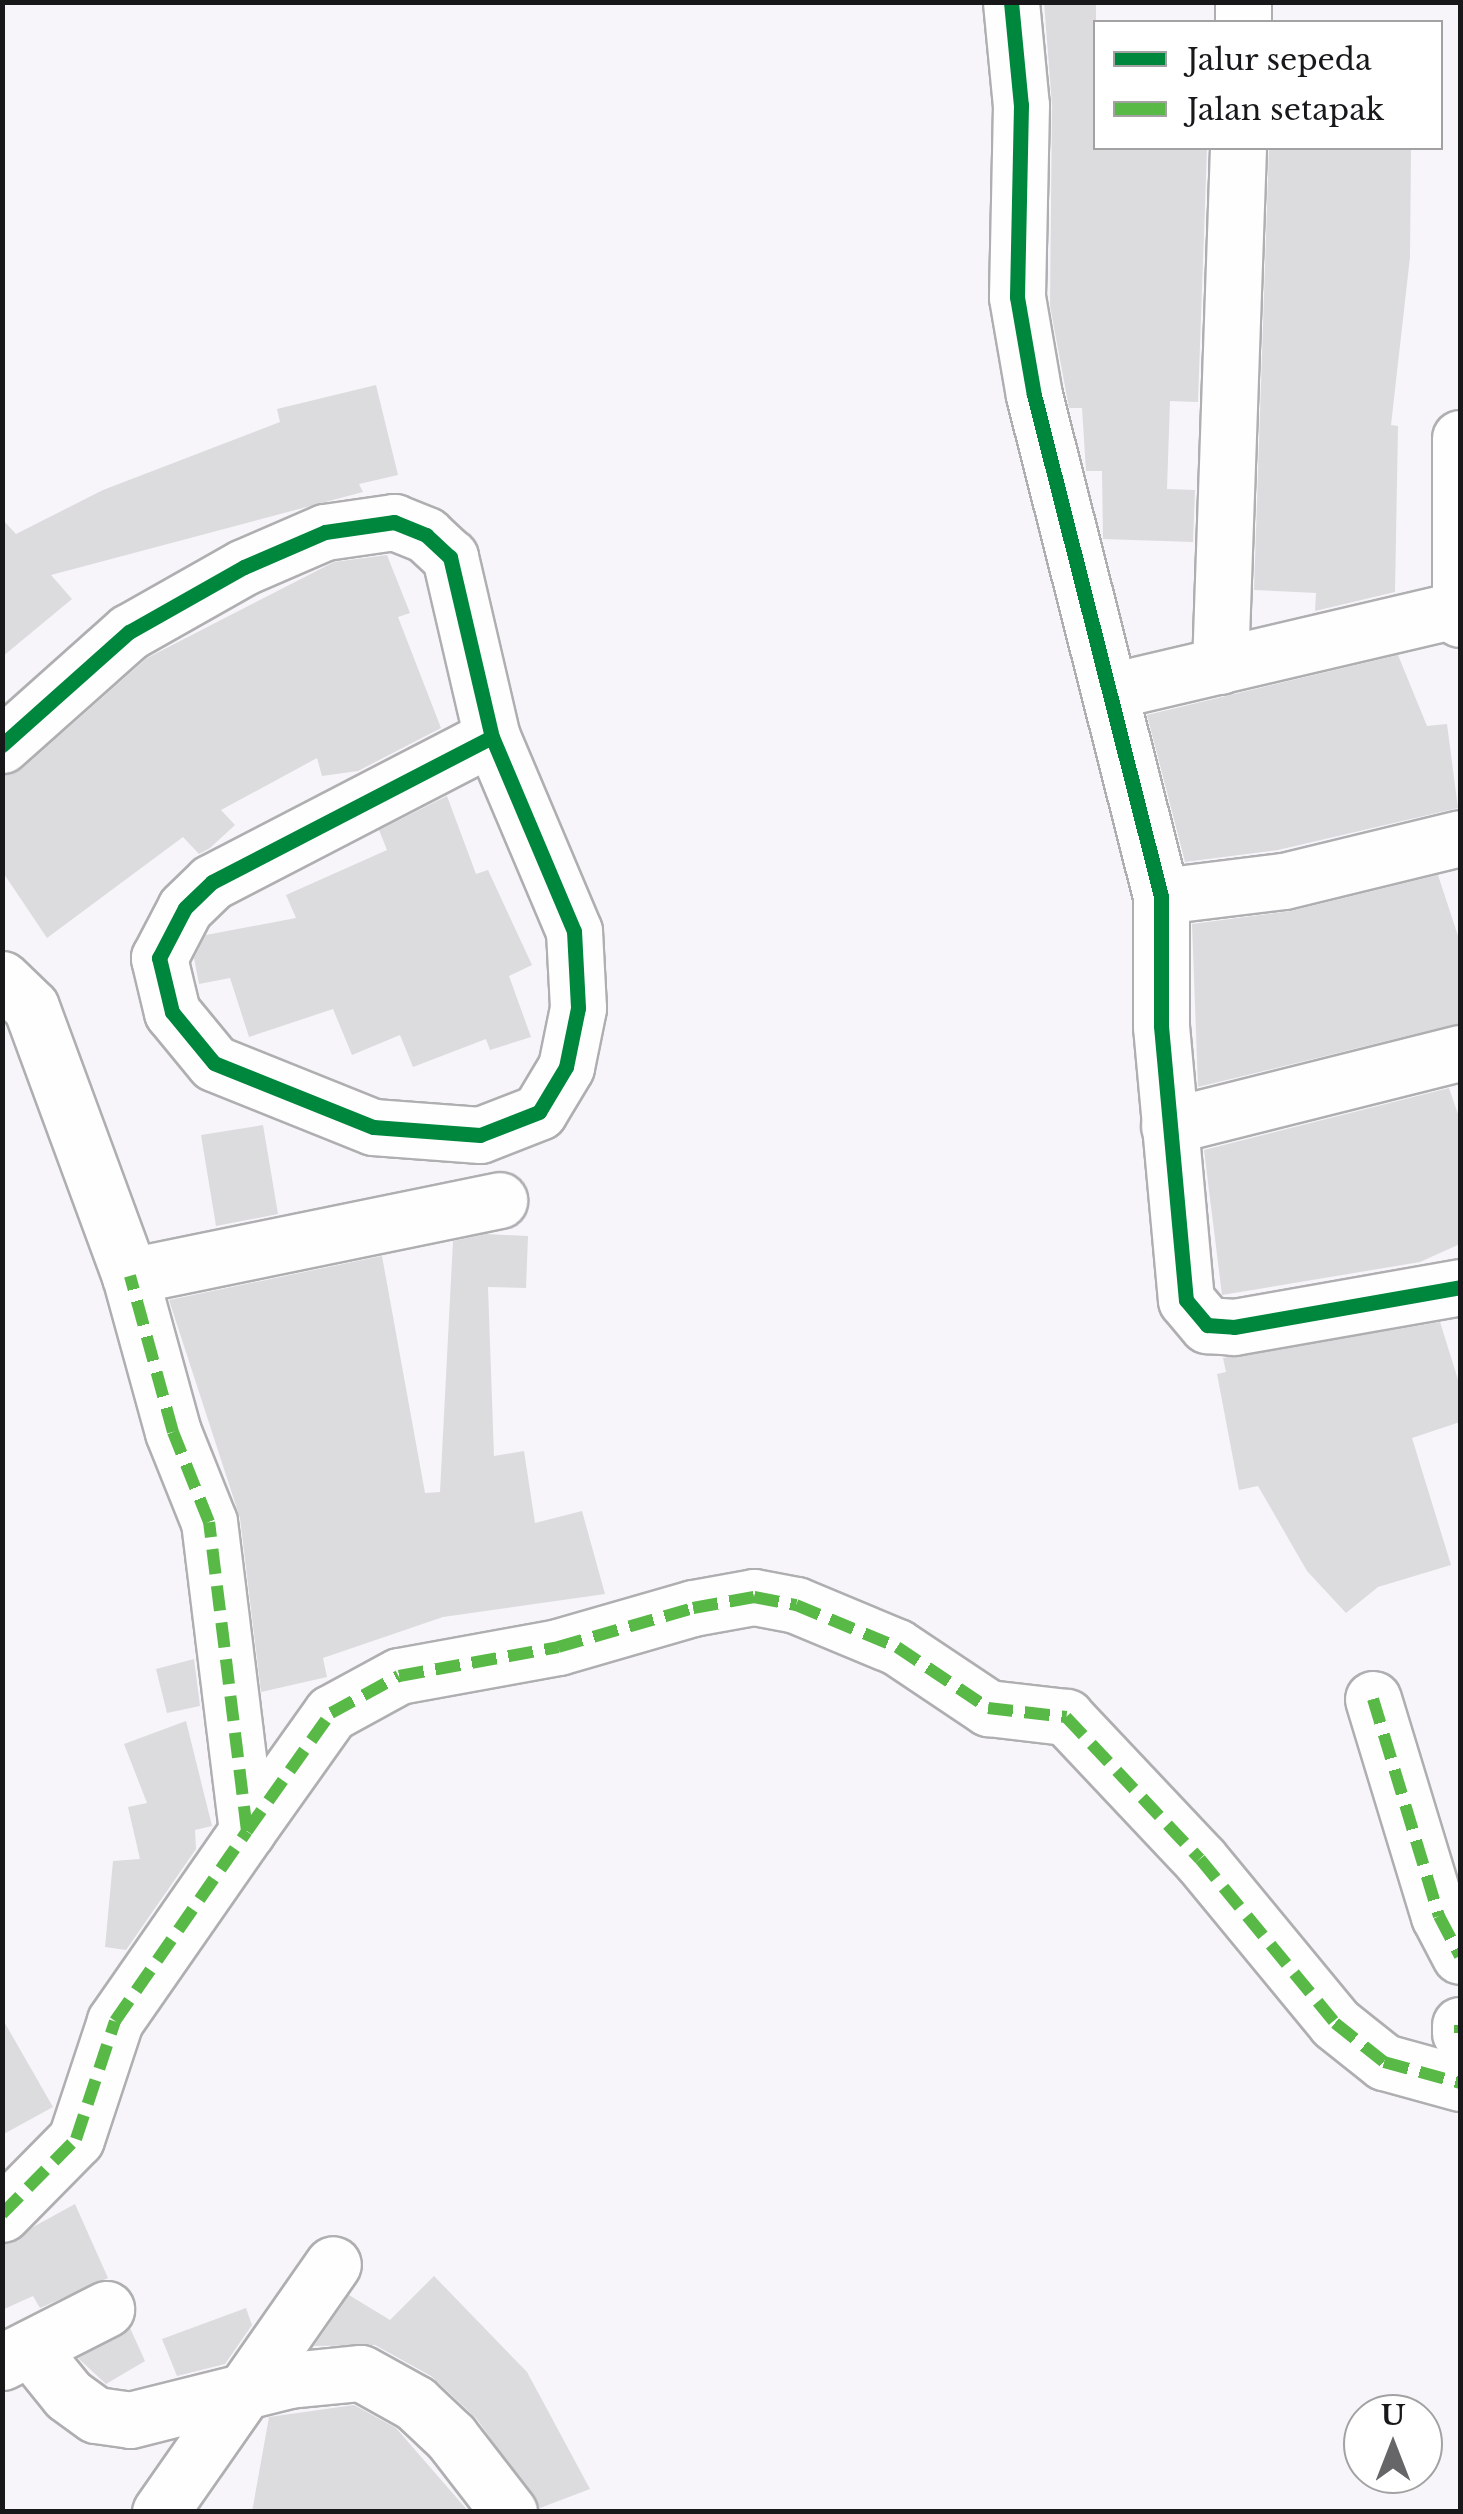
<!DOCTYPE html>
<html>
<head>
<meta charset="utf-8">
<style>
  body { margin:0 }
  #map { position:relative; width:1463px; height:2514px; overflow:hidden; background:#f7f5fa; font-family:"Libre Baskerville",serif }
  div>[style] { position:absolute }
  .building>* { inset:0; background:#dcdbde }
  .roads { filter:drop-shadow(2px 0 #afaeb1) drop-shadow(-2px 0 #afaeb1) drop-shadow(0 2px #afaeb1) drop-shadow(0 -2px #afaeb1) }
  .street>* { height:55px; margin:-27.5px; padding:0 27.5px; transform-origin:27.5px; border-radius:27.5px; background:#fefefe }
  .quiet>* { height:12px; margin-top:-6px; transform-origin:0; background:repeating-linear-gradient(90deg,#58b947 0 25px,transparent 0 37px) }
  .cycleway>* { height:15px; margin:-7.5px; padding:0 7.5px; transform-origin:7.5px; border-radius:7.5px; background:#00873e }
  span { translate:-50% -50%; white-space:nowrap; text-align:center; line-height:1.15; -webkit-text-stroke:9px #fff; paint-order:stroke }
  .frame { position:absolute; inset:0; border:5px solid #18171a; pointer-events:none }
  .legend { position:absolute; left:1093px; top:20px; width:350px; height:130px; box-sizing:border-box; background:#fff; border:2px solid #a3a2a3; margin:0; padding:12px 18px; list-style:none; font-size:30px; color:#18171a }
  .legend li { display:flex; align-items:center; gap:20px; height:50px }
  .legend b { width:50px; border:2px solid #a3a2a3 }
  .north { position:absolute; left:1343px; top:2394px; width:100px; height:100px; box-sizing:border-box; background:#fff; border:2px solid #a3a2a3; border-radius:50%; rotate:0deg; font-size:28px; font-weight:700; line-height:40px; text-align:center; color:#18171a }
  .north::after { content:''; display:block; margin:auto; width:35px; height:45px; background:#666568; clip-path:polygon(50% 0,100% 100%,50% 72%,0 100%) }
</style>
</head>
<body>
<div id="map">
  <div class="building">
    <i style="clip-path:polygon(1044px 2px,1096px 2px,1096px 148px,1207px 148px,1198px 402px,1170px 401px,1167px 489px,1195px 490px,1193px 542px,1103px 539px,1102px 471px,1086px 471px,1082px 408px,1069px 408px,1050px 306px,1052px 105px)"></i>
    <i style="clip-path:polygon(1269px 148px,1411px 148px,1410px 257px,1391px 425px,1398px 426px,1395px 592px,1315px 611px,1316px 593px,1254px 590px)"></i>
    <i style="clip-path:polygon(376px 385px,398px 475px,359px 484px,363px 492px,51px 575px,72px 599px,2px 657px,2px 519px,16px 534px,103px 490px,280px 422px,277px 409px)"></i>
    <i style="clip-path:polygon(387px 555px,410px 613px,398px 617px,441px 728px,358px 771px,322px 776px,317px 758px,221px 810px,235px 825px,210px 848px,199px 854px,183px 837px,47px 938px,2px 871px,2px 775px,23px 768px,147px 658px,334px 562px)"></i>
    <i style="clip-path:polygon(1398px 655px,1427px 726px,1447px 724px,1458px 808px,1278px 850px,1185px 862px,1147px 715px)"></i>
    <i style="clip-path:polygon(447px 796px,476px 874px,488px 870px,532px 965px,509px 976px,531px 1037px,490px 1050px,486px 1039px,413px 1067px,400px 1035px,352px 1055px,333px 1009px,249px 1037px,230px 978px,199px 984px,194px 958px,206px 935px,296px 918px,286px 895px,387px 850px,379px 830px)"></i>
    <i style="clip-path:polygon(1438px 875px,1460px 942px,1460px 1023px,1198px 1087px,1192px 924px,1291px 911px)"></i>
    <i style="clip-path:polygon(1449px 1088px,1460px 1120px,1460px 1244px,1420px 1262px,1222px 1295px,1204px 1150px)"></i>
    <i style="clip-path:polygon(263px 1125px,278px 1214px,216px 1226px,201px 1135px)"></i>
    <i style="clip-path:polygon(486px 1234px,528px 1236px,526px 1288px,488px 1287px,494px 1456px,524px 1451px,535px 1523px,582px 1511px,605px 1594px,443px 1617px,323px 1658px,327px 1677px,261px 1692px,240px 1518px,169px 1300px,382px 1256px,425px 1493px,440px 1492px,453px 1241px)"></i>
    <i style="clip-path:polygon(1440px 1322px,1460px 1386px,1460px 1422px,1412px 1438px,1451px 1565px,1378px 1587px,1346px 1613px,1307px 1571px,1258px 1486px,1239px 1490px,1217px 1374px,1226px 1372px,1223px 1358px)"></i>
    <i style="clip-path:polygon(194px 1659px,200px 1706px,167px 1713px,156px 1669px)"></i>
    <i style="clip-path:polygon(186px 1721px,212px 1826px,195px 1830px,196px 1849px,126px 1950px,105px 1947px,113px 1861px,140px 1859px,128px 1807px,147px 1803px,124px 1744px)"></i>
    <i style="clip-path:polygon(2px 2018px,53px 2107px,2px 2135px)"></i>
    <i style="clip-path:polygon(75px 2204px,108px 2278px,40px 2308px,33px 2296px,2px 2310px,2px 2244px)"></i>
    <i style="clip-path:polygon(434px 2276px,527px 2372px,590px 2489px,540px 2508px,476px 2418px,431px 2376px,375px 2345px,314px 2346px,349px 2295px,390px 2320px)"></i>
    <i style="clip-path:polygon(246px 2308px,252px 2325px,225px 2364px,177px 2376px,162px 2339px)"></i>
    <i style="clip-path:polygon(130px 2328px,145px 2361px,106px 2384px,78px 2358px)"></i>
    <i style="clip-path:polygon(354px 2405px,396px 2428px,469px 2512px,252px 2512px,269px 2417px)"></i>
  </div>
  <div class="roads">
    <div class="street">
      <i style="left:1011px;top:2px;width:103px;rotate:84.5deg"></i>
      <i style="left:1021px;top:105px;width:192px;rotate:91.2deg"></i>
      <i style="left:1017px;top:297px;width:99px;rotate:80.2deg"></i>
      <i style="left:1034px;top:395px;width:517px;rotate:75.78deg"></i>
      <i style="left:1161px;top:896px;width:130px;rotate:90deg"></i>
      <i style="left:1161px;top:1026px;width:275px;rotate:84.8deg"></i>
      <i style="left:1186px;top:1300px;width:33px;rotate:50deg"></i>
      <i style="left:1207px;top:1325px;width:27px;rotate:4deg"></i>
      <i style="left:1234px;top:1327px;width:230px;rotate:-10deg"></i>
      <i style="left:1243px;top:22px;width:20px;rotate:-90deg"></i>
      <i style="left:1460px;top:438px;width:181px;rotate:90deg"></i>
      <i style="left:1220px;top:666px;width:518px;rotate:-88.01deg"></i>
      <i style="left:1115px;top:690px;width:353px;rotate:-13.2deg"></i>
      <i style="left:2px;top:745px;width:170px;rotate:-41.7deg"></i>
      <i style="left:129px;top:632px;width:132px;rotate:-29.5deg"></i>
      <i style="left:244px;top:567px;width:88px;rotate:-23.4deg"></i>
      <i style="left:325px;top:532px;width:70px;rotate:-8.2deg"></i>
      <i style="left:394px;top:522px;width:35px;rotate:22deg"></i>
      <i style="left:426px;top:535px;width:33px;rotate:43deg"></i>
      <i style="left:450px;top:557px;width:185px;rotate:76.9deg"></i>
      <i style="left:492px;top:737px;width:211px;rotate:67.1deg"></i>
      <i style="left:574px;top:931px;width:77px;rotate:87deg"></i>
      <i style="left:578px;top:1008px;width:60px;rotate:101.5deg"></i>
      <i style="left:566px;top:1067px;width:52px;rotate:121deg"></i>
      <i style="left:539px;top:1112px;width:63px;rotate:158.7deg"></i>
      <i style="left:480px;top:1135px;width:107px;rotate:-175.7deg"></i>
      <i style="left:373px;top:1127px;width:171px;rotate:-158.1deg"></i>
      <i style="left:214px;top:1063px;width:66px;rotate:-129.5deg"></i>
      <i style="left:172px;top:1012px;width:56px;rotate:-103.5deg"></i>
      <i style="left:159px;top:958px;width:56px;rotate:-62.5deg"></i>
      <i style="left:185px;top:908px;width:37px;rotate:-44deg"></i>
      <i style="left:212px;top:882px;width:315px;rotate:-27.4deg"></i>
      <i style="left:1161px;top:896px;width:124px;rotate:-7deg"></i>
      <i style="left:1284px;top:881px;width:181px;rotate:-13.7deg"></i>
      <i style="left:2px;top:979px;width:40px;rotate:44deg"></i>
      <i style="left:31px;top:1007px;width:287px;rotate:69.8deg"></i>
      <i style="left:130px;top:1276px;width:377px;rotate:-11.6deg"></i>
      <i style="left:1169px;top:1126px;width:300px;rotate:-14.1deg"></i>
      <i style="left:1373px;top:1699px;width:227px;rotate:73.1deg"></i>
      <i style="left:1439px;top:1916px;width:45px;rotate:62.3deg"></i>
      <i style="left:247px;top:1831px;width:145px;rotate:-54.6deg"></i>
      <i style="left:331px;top:1713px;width:77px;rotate:-28.6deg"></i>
      <i style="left:399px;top:1676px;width:162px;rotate:-10.3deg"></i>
      <i style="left:558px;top:1647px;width:141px;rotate:-16.1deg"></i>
      <i style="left:693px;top:1608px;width:62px;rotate:-10.2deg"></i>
      <i style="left:754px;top:1597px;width:43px;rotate:10.8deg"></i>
      <i style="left:796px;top:1605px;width:109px;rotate:22.6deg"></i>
      <i style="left:897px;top:1647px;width:110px;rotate:33.8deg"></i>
      <i style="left:988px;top:1708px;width:79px;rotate:6.6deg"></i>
      <i style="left:1066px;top:1717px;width:195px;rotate:46.7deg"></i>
      <i style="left:1200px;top:1859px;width:212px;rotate:50.5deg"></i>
      <i style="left:1335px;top:2023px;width:63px;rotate:38.5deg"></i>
      <i style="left:1384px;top:2062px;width:79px;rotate:15.4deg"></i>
      <i style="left:1460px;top:2025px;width:8px;rotate:90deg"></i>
      <i style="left:2px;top:2214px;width:105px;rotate:-45.4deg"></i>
      <i style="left:76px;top:2139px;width:124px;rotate:-71.7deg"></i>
      <i style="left:115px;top:2021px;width:231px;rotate:-55.2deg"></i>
      <i style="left:247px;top:1831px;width:311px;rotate:-97deg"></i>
      <i style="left:209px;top:1522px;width:97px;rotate:-111.8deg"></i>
      <i style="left:173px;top:1432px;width:162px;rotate:-105.4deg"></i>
      <i style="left:30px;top:2348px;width:60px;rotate:51deg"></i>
      <i style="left:68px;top:2395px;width:34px;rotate:36deg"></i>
      <i style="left:96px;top:2415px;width:34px;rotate:8deg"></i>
      <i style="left:130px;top:2420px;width:164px;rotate:-14.1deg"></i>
      <i style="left:289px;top:2380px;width:72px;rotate:-5.6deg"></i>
      <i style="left:361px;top:2373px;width:62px;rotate:29.1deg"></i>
      <i style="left:415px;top:2403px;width:50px;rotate:43.4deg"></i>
      <i style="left:451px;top:2437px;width:95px;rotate:52.3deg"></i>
      <i style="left:2px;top:2362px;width:117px;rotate:-27deg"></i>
      <i style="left:160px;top:2512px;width:302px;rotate:-55.1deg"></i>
    </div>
  </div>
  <div class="quiet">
    <i style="left:1373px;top:1699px;width:227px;rotate:73.1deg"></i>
    <i style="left:1439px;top:1916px;width:45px;rotate:62.3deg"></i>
    <i style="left:247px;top:1831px;width:145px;rotate:-54.6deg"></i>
    <i style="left:331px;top:1713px;width:77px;rotate:-28.6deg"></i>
    <i style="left:399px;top:1676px;width:162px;rotate:-10.3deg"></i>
    <i style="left:558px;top:1647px;width:141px;rotate:-16.1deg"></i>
    <i style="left:693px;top:1608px;width:62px;rotate:-10.2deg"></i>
    <i style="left:754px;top:1597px;width:43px;rotate:10.8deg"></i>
    <i style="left:796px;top:1605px;width:109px;rotate:22.6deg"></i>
    <i style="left:897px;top:1647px;width:110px;rotate:33.8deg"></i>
    <i style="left:988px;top:1708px;width:79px;rotate:6.6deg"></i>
    <i style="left:1066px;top:1717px;width:195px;rotate:46.7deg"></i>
    <i style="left:1200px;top:1859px;width:212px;rotate:50.5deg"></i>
    <i style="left:1335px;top:2023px;width:63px;rotate:38.5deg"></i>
    <i style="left:1384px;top:2062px;width:79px;rotate:15.4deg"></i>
    <i style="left:1460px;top:2025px;width:8px;rotate:90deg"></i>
    <i style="left:2px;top:2214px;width:105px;rotate:-45.4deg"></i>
    <i style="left:76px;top:2139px;width:124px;rotate:-71.7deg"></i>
    <i style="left:115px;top:2021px;width:231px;rotate:-55.2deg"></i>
    <i style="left:247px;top:1831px;width:311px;rotate:-97deg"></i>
    <i style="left:209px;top:1522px;width:97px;rotate:-111.8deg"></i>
    <i style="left:173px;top:1432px;width:162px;rotate:-105.4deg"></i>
  </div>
  <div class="cycleway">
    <i style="left:1011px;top:2px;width:103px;rotate:84.5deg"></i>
    <i style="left:1021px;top:105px;width:192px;rotate:91.2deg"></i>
    <i style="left:1017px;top:297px;width:99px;rotate:80.2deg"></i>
    <i style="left:1034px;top:395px;width:517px;rotate:75.78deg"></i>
    <i style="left:1161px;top:896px;width:130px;rotate:90deg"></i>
    <i style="left:1161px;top:1026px;width:275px;rotate:84.8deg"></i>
    <i style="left:1186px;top:1300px;width:33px;rotate:50deg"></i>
    <i style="left:1207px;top:1325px;width:27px;rotate:4deg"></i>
    <i style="left:1234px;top:1327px;width:230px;rotate:-10deg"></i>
    <i style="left:2px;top:745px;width:170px;rotate:-41.7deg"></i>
    <i style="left:129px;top:632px;width:132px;rotate:-29.5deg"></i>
    <i style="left:244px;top:567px;width:88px;rotate:-23.4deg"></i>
    <i style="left:325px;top:532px;width:70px;rotate:-8.2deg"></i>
    <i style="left:394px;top:522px;width:35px;rotate:22deg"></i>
    <i style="left:426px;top:535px;width:33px;rotate:43deg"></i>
    <i style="left:450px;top:557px;width:185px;rotate:76.9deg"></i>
    <i style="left:492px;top:737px;width:211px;rotate:67.1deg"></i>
    <i style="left:574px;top:931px;width:77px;rotate:87deg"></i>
    <i style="left:578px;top:1008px;width:60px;rotate:101.5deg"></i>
    <i style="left:566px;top:1067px;width:52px;rotate:121deg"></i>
    <i style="left:539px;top:1112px;width:63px;rotate:158.7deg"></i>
    <i style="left:480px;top:1135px;width:107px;rotate:-175.7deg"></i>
    <i style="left:373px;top:1127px;width:171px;rotate:-158.1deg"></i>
    <i style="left:214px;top:1063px;width:66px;rotate:-129.5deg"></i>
    <i style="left:172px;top:1012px;width:56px;rotate:-103.5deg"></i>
    <i style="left:159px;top:958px;width:56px;rotate:-62.5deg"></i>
    <i style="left:185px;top:908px;width:37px;rotate:-44deg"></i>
    <i style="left:212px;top:882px;width:315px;rotate:-27.4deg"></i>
  </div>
  <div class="frame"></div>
  <ul class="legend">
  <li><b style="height:12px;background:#00873e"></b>Jalur sepeda</li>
  <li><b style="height:12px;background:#58b947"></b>Jalan setapak</li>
  </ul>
  <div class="north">U</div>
</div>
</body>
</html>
